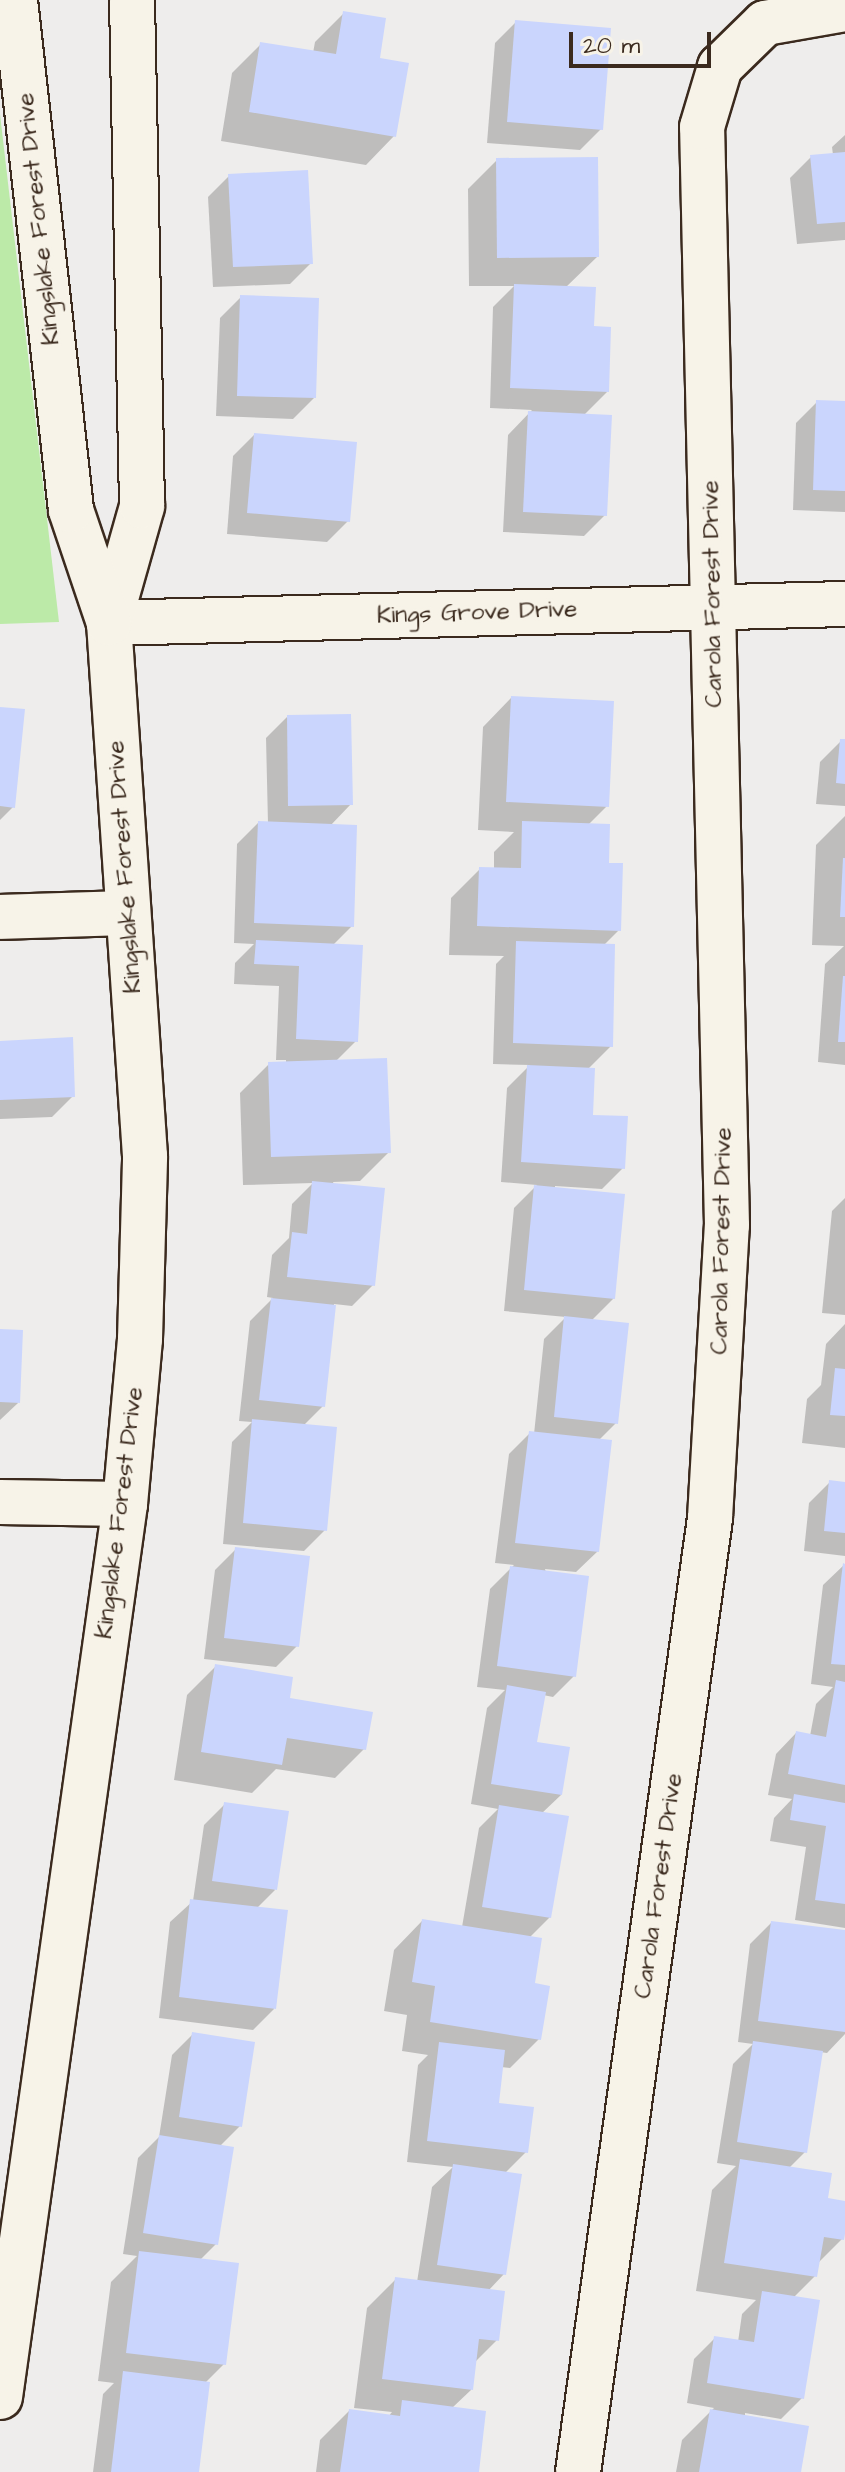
<!DOCTYPE html>
<html>
<head>
<meta charset="utf-8">
<style>
  body { margin:0 }
  #map { position:relative; width:845px; height:2472px; overflow:hidden; background:#eeedec; font-family:"Architects Daughter",sans-serif }
  div>[style] { position:absolute }
  .green>* { inset:0; background:#bceaa8 }
  .shadow>* { inset:0; background:#0003 }
  .building>* { inset:0; background:#cad5fd }
  .roads { filter:drop-shadow(2px 0 #3b2a1e) drop-shadow(-2px 0 #3b2a1e) drop-shadow(0 2px #3b2a1e) drop-shadow(0 -2px #3b2a1e) }
  .minor>* { height:44px; margin:-22px; padding:0 22px; transform-origin:22px; border-radius:22px; background:#f7f3e8 }
  span { translate:-50% -50%; white-space:nowrap; text-align:center; line-height:1.15; -webkit-text-stroke:6px #f7f3e8; paint-order:stroke }
  .street-label { font-size:24px; color:#3b2a1e }
  .scale { position:absolute; left:569px; top:32px; width:142px; height:36px; box-sizing:border-box; border:4px solid #3b2a1e; border-top:0; padding-left:10px; font-size:24px; line-height:28px; white-space:nowrap; color:#3b2a1e; -webkit-text-stroke:6px #f7f3e8; paint-order:stroke }
</style>
</head>
<body>
<div id="map">
  <div class="green">
    <i style="clip-path:polygon(0 114px,59px 622px,0 624px)"></i>
  </div>
  <div class="shadow">
    <i style="clip-path:polygon(344px 13px,377px 60px,394px 136px,366px 165px,221px 141px,232px 73px,261px 44px,313px 53px,315px 42px)"></i>
    <i style="clip-path:polygon(516px 22px,601px 129px,580px 150px,487px 143px,495px 43px)"></i>
    <i style="clip-path:polygon(845px 135px,845px 240px,797px 244px,790px 178px,811px 157px,833px 155px,832px 147px)"></i>
    <i style="clip-path:polygon(497px 160px,597px 257px,565px 288px,592px 328px,607px 392px,583px 416px,605px 515px,584px 536px,503px 532px,508px 435px,532px 410px,490px 408px,493px 307px,514px 286px,469px 286px,468px 189px)"></i>
    <i style="clip-path:polygon(229px 176px,311px 263px,290px 284px,213px 287px,208px 197px)"></i>
    <i style="clip-path:polygon(241px 297px,314px 398px,293px 419px,216px 416px,220px 318px)"></i>
    <i style="clip-path:polygon(817px 402px,845px 403px,845px 512px,793px 510px,796px 423px)"></i>
    <i style="clip-path:polygon(254px 435px,348px 521px,327px 542px,227px 534px,233px 456px)"></i>
    <i style="clip-path:polygon(511px 698px,607px 806px,588px 825px,606px 864px,619px 930px,603px 946px,611px 1046px,587px 1070px,591px 1116px,623px 1168px,602px 1189px,555px 1186px,555px 1189px,614px 1298px,591px 1321px,616px 1423px,598px 1441px,598px 1551px,576px 1572px,545px 1569px,574px 1676px,553px 1697px,543px 1695px,535px 1743px,561px 1795px,541px 1814px,550px 1917px,529px 1938px,539px 2039px,510px 2068px,501px 2067px,497px 2105px,526px 2152px,504px 2174px,504px 2274px,488px 2291px,497px 2340px,474px 2363px,471px 2390px,452px 2408px,477px 2472px,316px 2472px,320px 2440px,349px 2411px,388px 2417px,392px 2412px,354px 2408px,367px 2308px,396px 2279px,417px 2282px,432px 2187px,453px 2167px,407px 2162px,418px 2065px,428px 2055px,402px 2051px,407px 2015px,384px 2011px,394px 1950px,422px 1921px,462px 1927px,479px 1828px,498px 1809px,471px 1804px,487px 1708px,505px 1690px,477px 1687px,490px 1589px,514px 1565px,495px 1563px,509px 1454px,530px 1433px,534px 1434px,544px 1339px,566px 1317px,504px 1311px,514px 1208px,537px 1185px,501px 1182px,507px 1088px,530px 1065px,493px 1064px,496px 964px,504px 956px,449px 955px,451px 898px,480px 869px,494px 869px,494px 852px,514px 832px,478px 830px,483px 727px)"></i>
    <i style="clip-path:polygon(0 709px,13px 807px,0 820px)"></i>
    <i style="clip-path:polygon(287px 717px,351px 804px,330px 826px,352px 926px,332px 946px,356px 1041px,336px 1061px,389px 1152px,360px 1181px,333px 1182px,373px 1285px,352px 1306px,334px 1304px,323px 1406px,303px 1426px,325px 1530px,304px 1551px,223px 1544px,232px 1442px,252px 1422px,239px 1421px,250px 1321px,273px 1298px,267px 1297px,272px 1255px,289px 1238px,292px 1204px,313px 1183px,243px 1185px,240px 1093px,269px 1064px,286px 1063px,286px 1060px,276px 1060px,279px 986px,234px 984px,235px 963px,254px 944px,234px 943px,237px 844px,258px 823px,268px 824px,266px 738px)"></i>
    <i style="clip-path:polygon(841px 741px,845px 741px,845px 806px,816px 804px,820px 762px)"></i>
    <i style="clip-path:polygon(845px 816px,845px 1065px,818px 1062px,825px 964px,844px 946px,812px 945px,816px 845px)"></i>
    <i style="clip-path:polygon(0 1043px,73px 1096px,52px 1117px,0 1119px)"></i>
    <i style="clip-path:polygon(845px 1198px,845px 1315px,822px 1313px,832px 1211px)"></i>
    <i style="clip-path:polygon(845px 1324px,845px 1448px,802px 1443px,807px 1399px,821px 1385px,826px 1344px)"></i>
    <i style="clip-path:polygon(0 1331px,18px 1403px,0 1420px)"></i>
    <i style="clip-path:polygon(830px 1482px,845px 1484px,845px 1556px,804px 1551px,809px 1503px)"></i>
    <i style="clip-path:polygon(236px 1549px,297px 1646px,276px 1667px,204px 1659px,215px 1570px)"></i>
    <i style="clip-path:polygon(845px 1564px,845px 1928px,795px 1920px,806px 1847px,770px 1841px,774px 1818px,792px 1799px,768px 1795px,776px 1754px,796px 1733px,810px 1736px,816px 1704px,833px 1687px,811px 1684px,823px 1585px)"></i>
    <i style="clip-path:polygon(216px 1666px,287px 1700px,364px 1749px,335px 1778px,276px 1769px,252px 1793px,174px 1780px,187px 1695px)"></i>
    <i style="clip-path:polygon(225px 1804px,275px 1890px,256px 1909px,274px 2009px,253px 2030px,159px 2018px,170px 1922px,193px 1901px,204px 1825px)"></i>
    <i style="clip-path:polygon(771px 1923px,845px 1932px,845px 2034px,827px 2053px,820px 2052px,805px 2152px,788px 2169px,825px 2200px,845px 2203px,842px 2239px,817px 2264px,815px 2276px,793px 2298px,802px 2398px,781px 2419px,745px 2413px,745px 2417px,799px 2472px,676px 2472px,682px 2440px,714px 2408px,687px 2403px,694px 2359px,715px 2338px,738px 2342px,742px 2314px,756px 2300px,696px 2291px,712px 2190px,736px 2166px,717px 2163px,733px 2064px,753px 2044px,738px 2042px,750px 1944px)"></i>
    <i style="clip-path:polygon(193px 2034px,240px 2126px,220px 2146px,216px 2244px,200px 2260px,224px 2364px,205px 2383px,197px 2472px,93px 2472px,103px 2394px,114px 2383px,98px 2381px,111px 2282px,137px 2256px,123px 2254px,138px 2158px,159px 2137px,172px 2055px)"></i>
  </div>
  <div class="building">
    <i style="clip-path:polygon(343px 11px,386px 18px,380px 58px,409px 63px,396px 137px,249px 112px,260px 42px,336px 54px)"></i>
    <i style="clip-path:polygon(515px 20px,611px 28px,603px 130px,507px 122px)"></i>
    <i style="clip-path:polygon(845px 152px,845px 222px,817px 224px,810px 155px)"></i>
    <i style="clip-path:polygon(598px 157px,599px 257px,497px 258px,496px 158px)"></i>
    <i style="clip-path:polygon(308px 170px,313px 264px,233px 267px,228px 174px)"></i>
    <i style="clip-path:polygon(514px 284px,596px 287px,594px 326px,611px 327px,609px 392px,510px 388px)"></i>
    <i style="clip-path:polygon(240px 295px,319px 298px,316px 398px,237px 396px)"></i>
    <i style="clip-path:polygon(816px 400px,845px 401px,845px 491px,813px 490px)"></i>
    <i style="clip-path:polygon(528px 411px,612px 415px,607px 516px,523px 512px)"></i>
    <i style="clip-path:polygon(254px 433px,357px 442px,350px 522px,247px 513px)"></i>
    <i style="clip-path:polygon(511px 696px,614px 701px,609px 807px,506px 802px)"></i>
    <i style="clip-path:polygon(0 707px,25px 709px,15px 808px,0 806px)"></i>
    <i style="clip-path:polygon(351px 714px,353px 805px,288px 806px,287px 715px)"></i>
    <i style="clip-path:polygon(840px 739px,845px 739px,845px 784px,836px 783px)"></i>
    <i style="clip-path:polygon(258px 821px,357px 825px,354px 927px,254px 923px)"></i>
    <i style="clip-path:polygon(522px 821px,610px 824px,609px 863px,623px 863px,621px 931px,477px 926px,479px 867px,521px 868px)"></i>
    <i style="clip-path:polygon(843px 858px,845px 858px,845px 917px,840px 917px)"></i>
    <i style="clip-path:polygon(256px 940px,363px 945px,358px 1042px,296px 1039px,299px 966px,254px 964px)"></i>
    <i style="clip-path:polygon(516px 941px,615px 944px,613px 1047px,513px 1043px)"></i>
    <i style="clip-path:polygon(843px 976px,845px 976px,845px 1042px,838px 1042px)"></i>
    <i style="clip-path:polygon(73px 1037px,75px 1097px,0 1100px,0 1041px)"></i>
    <i style="clip-path:polygon(387px 1058px,391px 1153px,271px 1157px,268px 1062px)"></i>
    <i style="clip-path:polygon(527px 1065px,595px 1068px,593px 1115px,628px 1116px,625px 1169px,521px 1162px)"></i>
    <i style="clip-path:polygon(312px 1181px,385px 1188px,375px 1286px,287px 1277px,292px 1232px,307px 1234px)"></i>
    <i style="clip-path:polygon(534px 1185px,625px 1194px,615px 1299px,524px 1290px)"></i>
    <i style="clip-path:polygon(271px 1298px,336px 1305px,325px 1407px,259px 1400px)"></i>
    <i style="clip-path:polygon(564px 1316px,629px 1323px,618px 1424px,554px 1417px)"></i>
    <i style="clip-path:polygon(0 1329px,23px 1330px,20px 1403px,0 1402px)"></i>
    <i style="clip-path:polygon(835px 1368px,845px 1369px,845px 1416px,830px 1415px)"></i>
    <i style="clip-path:polygon(252px 1419px,337px 1427px,327px 1531px,243px 1523px)"></i>
    <i style="clip-path:polygon(529px 1431px,612px 1440px,599px 1552px,515px 1543px)"></i>
    <i style="clip-path:polygon(829px 1480px,845px 1482px,845px 1533px,824px 1531px)"></i>
    <i style="clip-path:polygon(235px 1547px,310px 1556px,299px 1647px,224px 1638px)"></i>
    <i style="clip-path:polygon(843px 1563px,845px 1564px,845px 1665px,831px 1664px)"></i>
    <i style="clip-path:polygon(510px 1566px,589px 1576px,576px 1677px,497px 1666px)"></i>
    <i style="clip-path:polygon(215px 1664px,293px 1677px,290px 1698px,373px 1712px,366px 1750px,287px 1738px,282px 1765px,201px 1752px)"></i>
    <i style="clip-path:polygon(836px 1680px,845px 1682px,845px 1785px,788px 1774px,796px 1731px,826px 1737px)"></i>
    <i style="clip-path:polygon(507px 1685px,546px 1692px,537px 1742px,570px 1747px,562px 1795px,491px 1784px)"></i>
    <i style="clip-path:polygon(794px 1794px,845px 1803px,845px 1904px,815px 1900px,826px 1826px,790px 1820px)"></i>
    <i style="clip-path:polygon(224px 1802px,289px 1811px,277px 1890px,212px 1881px)"></i>
    <i style="clip-path:polygon(499px 1805px,569px 1816px,551px 1918px,482px 1907px)"></i>
    <i style="clip-path:polygon(190px 1899px,288px 1910px,276px 2009px,179px 1997px)"></i>
    <i style="clip-path:polygon(422px 1919px,542px 1938px,535px 1983px,550px 1986px,541px 2040px,430px 2022px,435px 1986px,412px 1982px)"></i>
    <i style="clip-path:polygon(771px 1921px,845px 1930px,845px 2032px,758px 2021px)"></i>
    <i style="clip-path:polygon(192px 2032px,255px 2042px,242px 2127px,179px 2117px)"></i>
    <i style="clip-path:polygon(753px 2041px,823px 2051px,807px 2153px,737px 2142px)"></i>
    <i style="clip-path:polygon(439px 2042px,505px 2050px,499px 2103px,534px 2107px,528px 2153px,427px 2141px)"></i>
    <i style="clip-path:polygon(159px 2135px,234px 2147px,218px 2245px,143px 2233px)"></i>
    <i style="clip-path:polygon(740px 2159px,832px 2173px,828px 2198px,845px 2201px,845px 2234px,844px 2240px,824px 2237px,817px 2277px,724px 2263px)"></i>
    <i style="clip-path:polygon(453px 2164px,522px 2174px,506px 2275px,437px 2265px)"></i>
    <i style="clip-path:polygon(139px 2251px,239px 2263px,226px 2365px,126px 2353px)"></i>
    <i style="clip-path:polygon(395px 2277px,505px 2291px,499px 2341px,479px 2339px,473px 2390px,382px 2379px)"></i>
    <i style="clip-path:polygon(762px 2291px,820px 2300px,804px 2399px,707px 2383px,714px 2336px,754px 2342px)"></i>
    <i style="clip-path:polygon(123px 2371px,210px 2382px,199px 2472px,111px 2472px)"></i>
    <i style="clip-path:polygon(402px 2400px,486px 2411px,479px 2472px,340px 2472px,349px 2409px,400px 2416px)"></i>
    <i style="clip-path:polygon(710px 2409px,809px 2426px,801px 2472px,699px 2472px)"></i>
  </div>
  <div class="roads">
    <div class="minor">
      <i style="left:109px;top:623px;width:736px;rotate:-1.48deg"></i>
      <i style="left:109px;top:623px;width:122px;rotate:-74.2deg"></i>
      <i style="left:142px;top:506px;width:506px;rotate:-91.13deg"></i>
      <i style="left:0;top:917px;width:128px;rotate:-1.8deg"></i>
      <i style="left:0;top:1502px;width:125px;rotate:0.9deg"></i>
      <i style="left:0;top:2397px;width:902px;rotate:-82.03deg"></i>
      <i style="left:125px;top:1504px;width:166px;rotate:-84.8deg"></i>
      <i style="left:140px;top:1339px;width:183px;rotate:-88.4deg"></i>
      <i style="left:145px;top:1156px;width:534px;rotate:-93.86deg"></i>
      <i style="left:109px;top:623px;width:119px;rotate:-108.6deg"></i>
      <i style="left:71px;top:510px;width:513px;rotate:-96.27deg"></i>
      <i style="left:578px;top:2472px;width:963px;rotate:-82.12deg"></i>
      <i style="left:710px;top:1518px;width:293px;rotate:-86.7deg"></i>
      <i style="left:727px;top:1225px;width:1098px;rotate:-91.3deg"></i>
      <i style="left:702px;top:127px;width:63px;rotate:-73.3deg"></i>
      <i style="left:720px;top:67px;width:63px;rotate:-44.4deg"></i>
      <i style="left:765px;top:23px;width:81px;rotate:-9.9deg"></i>
    </div>
  </div>
  <div class="street-label">
    <span style="left:39px;top:219px;rotate:-96deg">Kingslake Forest Drive</span>
    <span style="left:713px;top:594px;rotate:-91deg">Carola Forest Drive</span>
    <span style="left:477px;top:613px;rotate:-2deg">Kings Grove Drive</span>
    <span style="left:125px;top:867px;rotate:-94deg">Kingslake Forest Drive</span>
    <span style="left:722px;top:1241px;rotate:-89deg">Carola Forest Drive</span>
    <span style="left:120px;top:1513px;rotate:-83deg">Kingslake Forest Drive</span>
    <span style="left:659px;top:1886px;rotate:-82deg">Carola Forest Drive</span>
  </div>
  <div class="scale">20 m</div>
</div>
</body>
</html>
